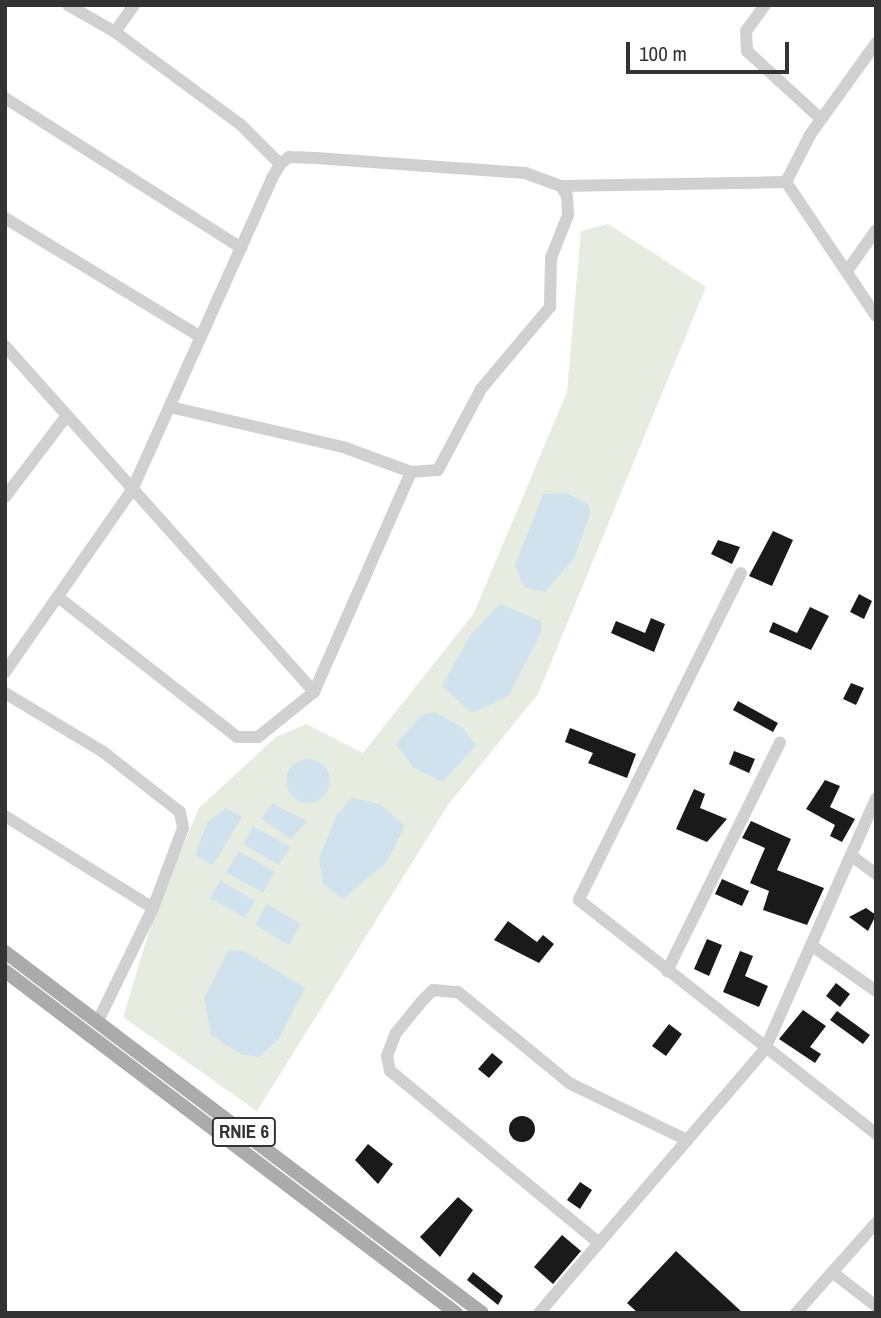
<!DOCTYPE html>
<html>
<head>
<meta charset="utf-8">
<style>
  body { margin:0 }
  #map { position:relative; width:881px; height:1318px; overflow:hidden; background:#fff; font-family:"Archivo Narrow",sans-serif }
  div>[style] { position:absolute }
  .green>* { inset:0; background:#e6ecdf }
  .water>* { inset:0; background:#cfe2ee }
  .round { border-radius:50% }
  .building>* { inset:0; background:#1a1a1a }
  .minor>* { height:12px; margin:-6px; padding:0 6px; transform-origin:6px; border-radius:6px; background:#d0d0d0 }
  .major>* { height:14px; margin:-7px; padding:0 7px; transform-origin:7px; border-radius:7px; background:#ababab }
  span { translate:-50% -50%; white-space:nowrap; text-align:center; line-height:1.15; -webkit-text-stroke:7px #fff; paint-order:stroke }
  .shield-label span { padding:2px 5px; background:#fff; border:2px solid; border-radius:5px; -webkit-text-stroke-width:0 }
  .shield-label { font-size:19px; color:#333; font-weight:700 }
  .frame { position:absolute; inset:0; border:7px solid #333; pointer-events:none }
  .scale { position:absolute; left:626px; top:42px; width:163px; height:32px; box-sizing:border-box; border:4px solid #333; border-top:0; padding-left:9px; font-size:21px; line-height:24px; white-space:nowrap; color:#333; -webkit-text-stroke:5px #fff; paint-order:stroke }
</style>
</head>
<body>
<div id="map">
  <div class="green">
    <i style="clip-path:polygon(608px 224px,706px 287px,538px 694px,448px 805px,257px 1111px,123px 1017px,156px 909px,199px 808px,276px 737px,306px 724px,363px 753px,474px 613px,567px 392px,581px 231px)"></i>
  </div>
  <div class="water">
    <i style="clip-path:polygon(567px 493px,589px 505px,590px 514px,574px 558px,545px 592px,524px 587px,515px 565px,543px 494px)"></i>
    <i style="clip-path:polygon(500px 604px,541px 621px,541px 633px,508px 696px,472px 713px,442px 686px,471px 634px)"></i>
    <i style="clip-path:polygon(435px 712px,463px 728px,476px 746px,442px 782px,414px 768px,396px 744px,422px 715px)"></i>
    <i class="round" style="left:286px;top:759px;width:44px;height:44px"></i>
    <i style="clip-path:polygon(352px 798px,380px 804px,405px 826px,386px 863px,343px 899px,323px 884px,319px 858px,336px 816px)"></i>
    <i style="clip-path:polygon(272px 803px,307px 821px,291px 839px,262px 819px)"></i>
    <i style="clip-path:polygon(226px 808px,242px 817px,213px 865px,195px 855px,207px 823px)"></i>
    <i style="clip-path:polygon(253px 826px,290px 847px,279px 865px,243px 844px)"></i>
    <i style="clip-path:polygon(239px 851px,275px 872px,263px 893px,226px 872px)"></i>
    <i style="clip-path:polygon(220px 880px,255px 901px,245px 918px,210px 898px)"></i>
    <i style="clip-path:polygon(267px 904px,301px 924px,289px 945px,255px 925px)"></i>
    <i style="clip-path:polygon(229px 950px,244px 951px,305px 988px,278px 1040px,259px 1057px,240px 1054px,211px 1035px,204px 998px)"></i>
  </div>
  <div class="building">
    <i style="clip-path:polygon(773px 531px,793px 540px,772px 586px,749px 576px)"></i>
    <i style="clip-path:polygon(718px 540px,740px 547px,732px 564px,711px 554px)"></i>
    <i style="clip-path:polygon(859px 594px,872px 601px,864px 619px,850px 612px)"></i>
    <i style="clip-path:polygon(810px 607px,829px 616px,811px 650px,769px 632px,773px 622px,797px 633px)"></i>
    <i style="clip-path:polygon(651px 618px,665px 624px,654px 652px,611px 633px,616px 621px,645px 633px)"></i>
    <i style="clip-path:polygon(851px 683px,864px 688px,856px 705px,843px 699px)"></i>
    <i style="clip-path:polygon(738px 701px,778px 723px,773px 732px,733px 710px)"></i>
    <i style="clip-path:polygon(570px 728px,636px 754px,627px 778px,588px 763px,593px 753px,565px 742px)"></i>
    <i style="clip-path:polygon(734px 751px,755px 759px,749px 773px,729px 764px)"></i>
    <i style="clip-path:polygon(825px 780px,840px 786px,830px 807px,855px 819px,842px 842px,830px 836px,835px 825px,806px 809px)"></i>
    <i style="clip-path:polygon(694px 789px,705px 794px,700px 808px,727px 819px,707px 842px,676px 829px)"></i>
    <i style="clip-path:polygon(751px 821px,791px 839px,777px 870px,824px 888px,807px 925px,763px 910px,769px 891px,750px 883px,765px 848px,742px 838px)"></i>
    <i style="clip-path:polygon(722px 879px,749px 891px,742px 906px,715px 894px)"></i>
    <i style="clip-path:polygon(866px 908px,876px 915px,868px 931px,849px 917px)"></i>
    <i style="clip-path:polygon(508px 921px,537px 942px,543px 935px,554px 944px,539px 963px,494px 940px)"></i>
    <i style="clip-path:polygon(707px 939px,722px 945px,709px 976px,694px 969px)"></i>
    <i style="clip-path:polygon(740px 951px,753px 956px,745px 976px,768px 986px,759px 1007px,723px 992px)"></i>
    <i style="clip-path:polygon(836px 983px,850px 994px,840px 1007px,826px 996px)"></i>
    <i style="clip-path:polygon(803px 1010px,826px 1026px,810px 1047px,821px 1054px,815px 1063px,779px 1039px)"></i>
    <i style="clip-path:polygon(837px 1011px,870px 1035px,863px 1044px,830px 1020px)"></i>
    <i style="clip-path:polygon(669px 1024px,682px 1034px,666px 1056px,652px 1046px)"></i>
    <i style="clip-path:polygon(492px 1053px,503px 1062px,489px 1078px,478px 1069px)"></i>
    <i class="round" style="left:509px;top:1116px;width:26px;height:26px"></i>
    <i style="clip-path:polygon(368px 1144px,393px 1164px,378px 1184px,355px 1160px)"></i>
    <i style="clip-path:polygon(580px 1182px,592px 1190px,580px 1209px,567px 1200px)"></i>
    <i style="clip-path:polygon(458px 1197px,473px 1210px,440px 1257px,420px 1237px)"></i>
    <i style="clip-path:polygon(562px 1235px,581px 1251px,553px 1284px,534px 1267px)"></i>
    <i style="clip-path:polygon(676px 1251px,743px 1313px,638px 1313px,627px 1303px)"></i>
    <i style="clip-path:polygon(473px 1272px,503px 1296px,498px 1305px,467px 1280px)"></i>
  </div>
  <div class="minor">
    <i style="left:68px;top:5px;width:54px;rotate:29.9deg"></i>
    <i style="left:115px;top:32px;width:155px;rotate:36.4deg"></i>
    <i style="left:240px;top:124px;width:57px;rotate:45deg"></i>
    <i style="left:765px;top:5px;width:32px;rotate:126deg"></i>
    <i style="left:746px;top:31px;width:20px;rotate:87deg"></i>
    <i style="left:747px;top:51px;width:100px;rotate:42.6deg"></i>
    <i style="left:115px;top:32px;width:33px;rotate:-55deg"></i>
    <i style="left:876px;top:43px;width:113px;rotate:125.7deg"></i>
    <i style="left:810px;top:135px;width:53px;rotate:117.1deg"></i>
    <i style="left:786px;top:182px;width:161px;rotate:56.1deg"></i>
    <i style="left:5px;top:98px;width:280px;rotate:32.4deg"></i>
    <i style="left:561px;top:186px;width:225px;rotate:-1deg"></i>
    <i style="left:5px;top:218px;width:229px;rotate:31.3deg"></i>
    <i style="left:847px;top:271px;width:50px;rotate:-54.7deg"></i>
    <i style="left:5px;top:346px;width:464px;rotate:48.2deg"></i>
    <i style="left:5px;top:497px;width:99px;rotate:-52.8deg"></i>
    <i style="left:741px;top:573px;width:365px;rotate:116.4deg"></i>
    <i style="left:579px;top:900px;width:378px;rotate:38.2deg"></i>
    <i style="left:58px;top:597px;width:227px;rotate:38deg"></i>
    <i style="left:237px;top:737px;width:21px"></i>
    <i style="left:258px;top:737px;width:72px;rotate:-38.8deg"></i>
    <i style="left:314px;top:692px;width:240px;rotate:-66.2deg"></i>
    <i style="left:5px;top:672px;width:222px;rotate:-55.1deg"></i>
    <i style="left:132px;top:490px;width:342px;rotate:-65.8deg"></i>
    <i style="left:272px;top:178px;width:16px;rotate:-60deg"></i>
    <i style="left:280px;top:164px;width:11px;rotate:-38deg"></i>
    <i style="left:289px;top:157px;width:27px;rotate:2deg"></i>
    <i style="left:316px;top:158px;width:210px;rotate:4.1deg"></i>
    <i style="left:525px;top:173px;width:38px;rotate:20deg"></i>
    <i style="left:561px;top:186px;width:12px;rotate:59deg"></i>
    <i style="left:567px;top:196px;width:19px;rotate:87deg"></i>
    <i style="left:568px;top:215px;width:46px;rotate:111.6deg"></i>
    <i style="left:551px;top:258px;width:49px;rotate:91.2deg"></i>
    <i style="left:550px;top:307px;width:107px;rotate:130.1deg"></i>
    <i style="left:481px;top:389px;width:92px;rotate:118deg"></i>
    <i style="left:438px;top:470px;width:27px;rotate:176deg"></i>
    <i style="left:411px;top:472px;width:72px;rotate:-159.8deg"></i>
    <i style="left:343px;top:447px;width:178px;rotate:-167deg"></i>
    <i style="left:5px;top:693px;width:113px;rotate:30.9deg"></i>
    <i style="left:102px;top:751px;width:99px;rotate:38deg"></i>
    <i style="left:180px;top:812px;width:16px;rotate:79deg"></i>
    <i style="left:183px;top:828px;width:85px;rotate:110.6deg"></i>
    <i style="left:153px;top:908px;width:126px;rotate:116deg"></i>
    <i style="left:5px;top:816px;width:174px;rotate:31.9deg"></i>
    <i style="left:852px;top:856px;width:30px;rotate:37deg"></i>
    <i style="left:811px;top:945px;width:80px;rotate:35.3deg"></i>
    <i style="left:667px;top:971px;width:255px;rotate:-63.7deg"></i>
    <i style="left:599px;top:1243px;width:271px;rotate:-140.5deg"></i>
    <i style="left:390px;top:1071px;width:15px;rotate:-101deg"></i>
    <i style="left:387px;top:1056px;width:25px;rotate:-69deg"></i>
    <i style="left:396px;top:1033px;width:41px;rotate:-50.9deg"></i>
    <i style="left:422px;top:1001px;width:16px;rotate:-45deg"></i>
    <i style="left:433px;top:990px;width:25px;rotate:5deg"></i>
    <i style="left:458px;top:992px;width:146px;rotate:39.2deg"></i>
    <i style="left:571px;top:1084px;width:129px;rotate:25.8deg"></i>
    <i style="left:832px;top:1272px;width:56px;rotate:37.7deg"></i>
    <i style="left:539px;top:1313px;width:348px;rotate:-49.4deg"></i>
    <i style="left:765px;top:1049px;width:274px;rotate:-66.1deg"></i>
    <i style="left:796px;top:1313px;width:120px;rotate:-48.4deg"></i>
  </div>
  <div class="major">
    <i style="left:5px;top:952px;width:598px;rotate:37.12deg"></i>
    <i style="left:5px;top:971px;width:566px;rotate:37.17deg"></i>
  </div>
  <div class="shield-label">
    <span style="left:244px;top:1132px">RNIE 6</span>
  </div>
  <div class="frame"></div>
  <div class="scale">100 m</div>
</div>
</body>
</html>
